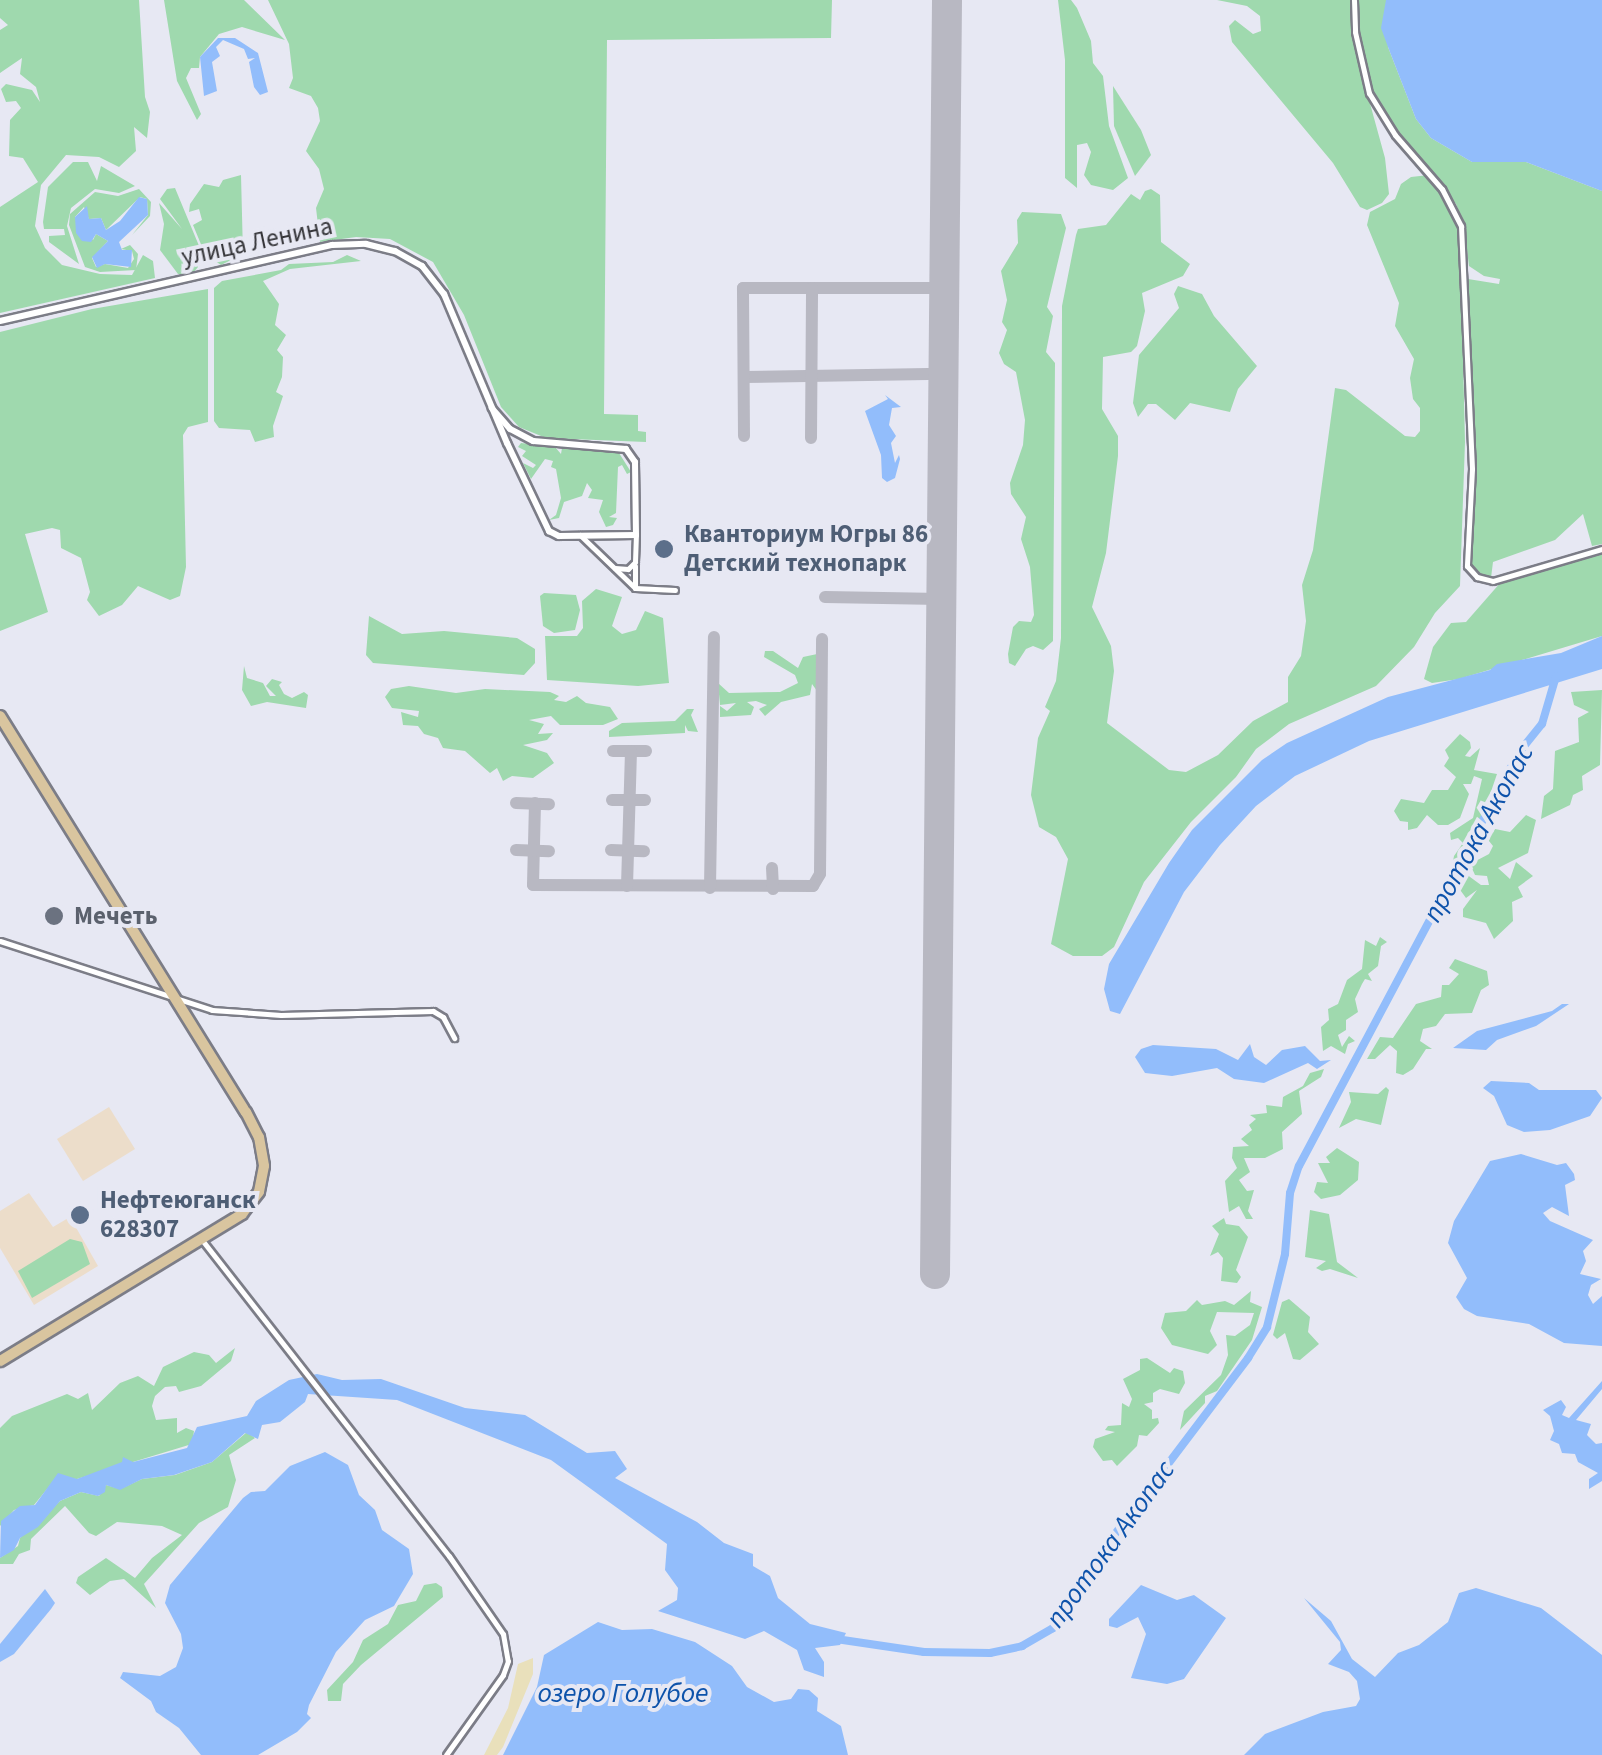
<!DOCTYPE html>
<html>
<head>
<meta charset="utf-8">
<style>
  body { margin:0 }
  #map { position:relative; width:1602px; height:1755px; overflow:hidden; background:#e7e8f3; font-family:"Source Sans 3",sans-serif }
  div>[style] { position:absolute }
  .education>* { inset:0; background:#ecddca }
  .green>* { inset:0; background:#9fd9ae }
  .sand>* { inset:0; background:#e9e0bb }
  .water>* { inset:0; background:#92bdfb }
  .river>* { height:8px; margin:-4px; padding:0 4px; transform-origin:4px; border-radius:4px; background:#92bdfb }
  .taxiway>* { height:12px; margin:-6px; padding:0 6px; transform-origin:6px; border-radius:6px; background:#b8b8c2 }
  .runway>* { height:30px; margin:-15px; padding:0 15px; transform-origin:15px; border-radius:15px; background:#b8b8c2 }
  .roads { filter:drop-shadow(2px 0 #7c7d87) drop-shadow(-2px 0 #7c7d87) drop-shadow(0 2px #7c7d87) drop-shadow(0 -2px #7c7d87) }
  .minor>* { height:5px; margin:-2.5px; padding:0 2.5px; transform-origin:2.5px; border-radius:2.5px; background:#fff }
  .tertiary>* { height:6px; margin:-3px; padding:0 3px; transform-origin:3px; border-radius:3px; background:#fff }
  .primary>* { height:10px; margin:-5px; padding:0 5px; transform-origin:5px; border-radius:5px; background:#d9c59f }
  .dots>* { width:28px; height:28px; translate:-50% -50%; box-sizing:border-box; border:5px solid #e7e8f3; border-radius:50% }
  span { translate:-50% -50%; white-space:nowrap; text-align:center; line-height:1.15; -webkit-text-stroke:8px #e7e8f3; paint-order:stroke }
  .street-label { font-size:25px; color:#353539 }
  .service-label { font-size:25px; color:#4e5e75; font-weight:700 }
  .left { translate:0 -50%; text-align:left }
  .worship-label { font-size:25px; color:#5b616d; font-weight:700 }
  .water-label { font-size:28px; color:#0e53ab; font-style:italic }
</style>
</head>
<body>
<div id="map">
  <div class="education">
    <i style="clip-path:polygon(109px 1107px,135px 1149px,83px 1181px,57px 1139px)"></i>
    <i style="clip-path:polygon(29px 1193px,53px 1227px,70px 1217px,98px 1266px,34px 1305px,0 1248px,0 1211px)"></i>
  </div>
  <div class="green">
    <i style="clip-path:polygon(0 0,139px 0,145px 97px,150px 112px,147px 138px,134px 127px,136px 151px,119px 167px,99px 157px,66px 155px,41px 185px,35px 226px,45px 248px,62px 265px,100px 274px,132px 275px,143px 255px,153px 261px,155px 278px,0 313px,0 207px,38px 182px,23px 158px,9px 156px,10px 120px,21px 108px,16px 101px,6px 102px,1px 89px,6px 84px,32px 90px,40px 102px,36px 87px,20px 74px,22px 58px,0 73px,0 30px,8px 25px,0 18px)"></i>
    <i style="clip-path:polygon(164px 0,244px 0,285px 40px,242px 27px,219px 34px,200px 57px,199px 68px,191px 68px,186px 78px,201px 114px,197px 120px,177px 81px)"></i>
    <i style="clip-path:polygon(268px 0,832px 0,831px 38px,607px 40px,604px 414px,638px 415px,638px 431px,646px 432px,646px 442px,546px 438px,519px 427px,501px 407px,464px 315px,433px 262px,390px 239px,356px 237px,320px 242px,316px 208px,324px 189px,319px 169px,306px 151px,320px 121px,318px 108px,311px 96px,289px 88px,293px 78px,289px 44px)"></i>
    <i style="clip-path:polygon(1058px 0,1071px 0,1077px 8px,1091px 41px,1093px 63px,1103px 76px,1109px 126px,1128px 178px,1113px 190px,1091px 185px,1084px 175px,1091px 152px,1087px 143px,1077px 145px,1077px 188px,1065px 178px,1065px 60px)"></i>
    <i style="clip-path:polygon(1217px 0,1351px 0,1355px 49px,1385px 158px,1389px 194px,1382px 203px,1367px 210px,1360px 207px,1333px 163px,1232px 42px,1229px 26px,1235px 20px,1253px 34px,1261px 31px,1260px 16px,1247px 6px)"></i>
    <i style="clip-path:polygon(1357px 0,1386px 0,1388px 47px,1416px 119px,1431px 138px,1472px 162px,1526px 162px,1602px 191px,1602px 544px,1592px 546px,1583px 514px,1555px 540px,1493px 562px,1491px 578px,1479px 575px,1470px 565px,1475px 468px,1468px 279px,1499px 284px,1500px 279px,1484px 276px,1469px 266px,1464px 225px,1456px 204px,1398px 133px,1372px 92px,1361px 46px)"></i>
    <i style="clip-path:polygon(1113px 86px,1141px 130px,1151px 155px,1135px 176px,1114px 126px)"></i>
    <i style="clip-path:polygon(73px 162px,88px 162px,97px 181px,101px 166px,135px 186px,119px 193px,95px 189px,71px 208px,67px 226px,79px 264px,49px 242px,49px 236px,65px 235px,64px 229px,44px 229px,43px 222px,48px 187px)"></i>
    <i style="clip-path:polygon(241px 175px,243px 254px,221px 265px,205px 254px,193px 225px,202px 220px,199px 209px,189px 212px,190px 204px,204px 184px,219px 187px,223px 180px)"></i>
    <i style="clip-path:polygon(1429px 175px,1443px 193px,1460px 229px,1465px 442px,1460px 586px,1435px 613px,1414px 647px,1376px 686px,1289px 724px,1256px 749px,1236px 777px,1191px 822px,1144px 882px,1114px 947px,1102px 956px,1073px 956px,1051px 944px,1068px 859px,1056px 837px,1039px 827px,1031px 795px,1038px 738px,1050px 711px,1045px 707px,1056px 681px,1061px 638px,1062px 306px,1076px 235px,1078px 229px,1106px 225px,1131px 194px,1140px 200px,1145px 191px,1151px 189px,1160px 195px,1161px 242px,1190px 264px,1183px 276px,1142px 293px,1145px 311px,1137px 346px,1131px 352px,1103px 357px,1102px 409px,1118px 436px,1118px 456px,1106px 553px,1092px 607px,1111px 646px,1114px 671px,1107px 723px,1169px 770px,1186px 772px,1218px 755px,1253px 721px,1288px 702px,1288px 677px,1301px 656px,1306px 621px,1302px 585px,1313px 550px,1335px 388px,1346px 390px,1405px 436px,1415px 437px,1420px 431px,1420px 408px,1413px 399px,1410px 378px,1414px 359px,1395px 326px,1399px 303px,1367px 225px,1370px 212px,1395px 199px,1401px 184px,1411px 177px)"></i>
    <i style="clip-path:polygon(175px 188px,202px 253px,202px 258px,196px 258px,198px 267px,193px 273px,186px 268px,184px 274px,178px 274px,160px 250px,164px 224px,159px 203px,182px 229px,160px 199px,167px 189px)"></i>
    <i style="clip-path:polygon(139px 189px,151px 202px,150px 216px,132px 235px,148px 215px,147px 199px,140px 197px,106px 230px,101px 218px,89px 219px,84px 207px,75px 217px,93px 240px,96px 234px,108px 241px,92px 258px,96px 267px,105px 264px,128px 268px,134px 259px,132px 251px,121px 249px,130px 245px,138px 254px,136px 270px,100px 272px,85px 267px,69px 225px,70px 214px,95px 192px,118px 196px)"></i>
    <i style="clip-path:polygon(1022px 212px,1061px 214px,1066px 228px,1047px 307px,1053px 316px,1046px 352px,1055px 363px,1053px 641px,1043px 650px,1033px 646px,1026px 649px,1015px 666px,1009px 663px,1008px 654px,1013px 627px,1019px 621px,1031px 622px,1034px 615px,1030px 567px,1021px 539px,1026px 517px,1011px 494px,1010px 483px,1023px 445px,1025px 420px,1016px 372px,1004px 364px,999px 353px,1007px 330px,1002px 322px,1007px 300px,1001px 271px,1018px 243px,1017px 220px)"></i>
    <i style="clip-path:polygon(347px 255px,361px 261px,290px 269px,263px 281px,279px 304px,275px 325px,286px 335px,277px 350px,283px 357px,282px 377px,276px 392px,283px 396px,273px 426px,274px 437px,255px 442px,250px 430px,219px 428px,214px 421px,214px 288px,222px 281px,281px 270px,289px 264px,333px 262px)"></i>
    <i style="clip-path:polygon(1178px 286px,1202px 294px,1214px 316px,1257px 366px,1238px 389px,1230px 412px,1190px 403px,1175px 420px,1156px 404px,1148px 404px,1138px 417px,1133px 403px,1139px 355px,1179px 308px,1174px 294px)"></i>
    <i style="clip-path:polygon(208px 289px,208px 422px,188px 427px,183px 435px,186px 567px,180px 596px,170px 600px,138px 586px,122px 605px,99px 616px,87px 600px,90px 592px,81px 558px,61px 548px,60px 530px,52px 528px,25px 534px,48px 612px,0 631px,0 332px,92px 309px)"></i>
    <i style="clip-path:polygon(521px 443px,555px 447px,561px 454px,562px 448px,576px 448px,619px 453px,631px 472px,627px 474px,622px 465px,618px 467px,616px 513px,609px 517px,617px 518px,613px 525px,606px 527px,599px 512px,603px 500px,588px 498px,592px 490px,587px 483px,582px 496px,564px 502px,559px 518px,549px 520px,556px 515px,561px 498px,556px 469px,551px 467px,553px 461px,545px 459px,531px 479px,523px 463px,533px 468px,536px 465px,522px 456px,526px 451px,518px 447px)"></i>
    <i style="clip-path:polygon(1602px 551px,1602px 636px,1459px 679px,1432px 683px,1424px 679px,1433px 647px,1451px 623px,1466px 622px,1501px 582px)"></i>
    <i style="clip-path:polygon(596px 589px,622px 597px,612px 626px,622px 634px,636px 630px,645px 611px,663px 618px,669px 683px,638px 686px,547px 680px,545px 636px,577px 636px,583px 628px,582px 601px)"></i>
    <i style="clip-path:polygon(544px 593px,576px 595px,580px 610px,575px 630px,554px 633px,543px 626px,540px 596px)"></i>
    <i style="clip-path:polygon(369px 616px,402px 634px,444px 631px,517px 638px,535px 649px,535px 663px,524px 675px,373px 663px,366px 655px)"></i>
    <i style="clip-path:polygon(765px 651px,773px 651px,798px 668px,803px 657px,822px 653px,820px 695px,812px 684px,810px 695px,781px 702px,765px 716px,759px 709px,767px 705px,756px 701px,747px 702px,754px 707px,751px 715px,720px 717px,720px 706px,727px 711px,736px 703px,720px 705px,718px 683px,729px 693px,780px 692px,798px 683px,795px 675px,764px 657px)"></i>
    <i style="clip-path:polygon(244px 666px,247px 678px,263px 683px,270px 696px,276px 696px,266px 686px,272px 679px,282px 682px,279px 685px,284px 694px,292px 698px,304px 692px,308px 695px,306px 708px,267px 702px,251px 706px,242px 690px)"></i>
    <i style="clip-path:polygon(409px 686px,456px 693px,485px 689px,550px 692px,559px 696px,554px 700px,566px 702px,577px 696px,586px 703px,610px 707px,618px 719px,603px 725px,560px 725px,551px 716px,529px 720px,544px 724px,538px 734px,553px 733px,547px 740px,523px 745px,547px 753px,554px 763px,533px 778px,512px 776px,503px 781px,497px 768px,490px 773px,465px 751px,443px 748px,438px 738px,424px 734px,418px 726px,403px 725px,401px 712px,418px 717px,419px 711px,392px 708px,385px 697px,391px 689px)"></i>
    <i style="clip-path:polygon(1602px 690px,1600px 765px,1582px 776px,1583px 790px,1573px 795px,1570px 805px,1541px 819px,1544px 796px,1553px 789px,1555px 751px,1579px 742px,1578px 718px,1589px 712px,1574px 705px,1571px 692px)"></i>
    <i style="clip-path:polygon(687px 709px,694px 709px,691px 715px,698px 732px,688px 731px,685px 725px,685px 733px,609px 737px,609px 731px,622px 723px,675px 721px)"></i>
    <i style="clip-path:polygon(1460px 734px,1470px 742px,1471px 748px,1465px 756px,1470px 757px,1480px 748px,1474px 770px,1497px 774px,1483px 815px,1451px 872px,1454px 856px,1463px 843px,1458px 838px,1451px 840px,1450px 833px,1473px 818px,1482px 779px,1474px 776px,1471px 784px,1463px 784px,1469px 794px,1460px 818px,1448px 825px,1438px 825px,1427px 815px,1417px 828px,1408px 830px,1408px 822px,1400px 821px,1394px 811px,1401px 799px,1424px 803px,1432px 790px,1448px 790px,1456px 777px,1444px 766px,1449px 758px,1445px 750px)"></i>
    <i style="clip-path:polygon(1526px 815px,1536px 820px,1528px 853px,1498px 868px,1510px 879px,1516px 862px,1533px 876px,1518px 887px,1523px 897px,1512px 902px,1513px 921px,1494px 939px,1486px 923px,1463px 917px,1463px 909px,1477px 890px,1466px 898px,1458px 887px,1466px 874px,1481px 885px,1489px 885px,1487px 876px,1475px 875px,1470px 864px,1489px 854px,1493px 846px,1485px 836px,1495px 829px,1510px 832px)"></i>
    <i style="clip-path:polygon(1380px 937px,1387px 942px,1381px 946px,1378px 966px,1368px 974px,1372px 981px,1365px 979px,1362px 984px,1355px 999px,1358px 1012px,1346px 1020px,1346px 1030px,1338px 1035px,1342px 1047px,1349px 1036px,1355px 1041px,1348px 1044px,1345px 1054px,1331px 1046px,1323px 1051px,1321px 1027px,1329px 1020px,1328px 1009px,1338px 1004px,1347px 980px,1362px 969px,1365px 940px,1376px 946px)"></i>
    <i style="clip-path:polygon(1455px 959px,1487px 971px,1489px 985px,1481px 990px,1472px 1013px,1445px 1014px,1436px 1026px,1423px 1029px,1420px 1041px,1432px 1049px,1426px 1049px,1413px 1069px,1403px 1075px,1396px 1073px,1397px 1051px,1390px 1045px,1375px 1059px,1367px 1059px,1380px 1037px,1393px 1038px,1416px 1004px,1441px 997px,1442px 985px,1449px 985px,1459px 974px,1449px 968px)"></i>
    <i style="clip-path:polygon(1324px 1069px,1321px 1077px,1299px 1091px,1302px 1114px,1282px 1132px,1283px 1149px,1265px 1158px,1244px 1158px,1250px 1172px,1239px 1180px,1247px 1191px,1254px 1190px,1248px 1211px,1253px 1219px,1246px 1219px,1239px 1206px,1229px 1212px,1225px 1181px,1237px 1168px,1232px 1158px,1233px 1147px,1249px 1146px,1241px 1139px,1252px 1130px,1249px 1125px,1256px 1119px,1250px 1115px,1267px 1113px,1266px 1105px,1282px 1107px,1283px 1097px,1303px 1086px,1310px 1073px)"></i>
    <i style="clip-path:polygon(1386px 1087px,1389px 1090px,1381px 1125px,1356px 1119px,1339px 1128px,1351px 1102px,1349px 1092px,1378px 1094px)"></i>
    <i style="clip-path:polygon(1337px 1148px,1359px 1162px,1358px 1180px,1340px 1195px,1321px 1199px,1314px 1192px,1317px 1182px,1328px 1183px,1318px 1163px,1330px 1163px,1326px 1157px)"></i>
    <i style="clip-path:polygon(1310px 1210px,1329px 1214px,1337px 1262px,1358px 1278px,1330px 1269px,1322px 1271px,1316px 1268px,1326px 1261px,1305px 1257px)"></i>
    <i style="clip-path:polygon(1224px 1218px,1226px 1224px,1239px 1226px,1248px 1237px,1236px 1270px,1241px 1277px,1237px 1283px,1221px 1281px,1223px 1258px,1218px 1252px,1210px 1256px,1219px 1234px,1212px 1226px)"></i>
    <i style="clip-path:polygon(70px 1239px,82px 1242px,90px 1264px,32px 1298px,18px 1271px)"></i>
    <i style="clip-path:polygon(1251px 1291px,1250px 1302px,1262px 1307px,1252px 1340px,1217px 1391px,1205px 1396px,1205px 1403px,1180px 1430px,1184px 1411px,1221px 1375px,1228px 1355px,1226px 1335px,1235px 1336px,1250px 1325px,1254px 1313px,1217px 1312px,1210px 1331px,1217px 1345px,1208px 1354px,1172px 1345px,1161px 1328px,1165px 1313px,1186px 1311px,1197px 1300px,1202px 1305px,1225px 1301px,1234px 1305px)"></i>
    <i style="clip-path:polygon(1289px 1299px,1310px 1317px,1308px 1332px,1319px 1344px,1300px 1360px,1293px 1359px,1285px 1333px,1277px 1339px,1273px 1335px,1282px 1302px)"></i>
    <i style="clip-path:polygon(235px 1348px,231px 1361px,201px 1386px,179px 1392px,176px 1386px,165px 1387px,155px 1396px,152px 1406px,156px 1420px,177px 1418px,177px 1433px,186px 1428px,194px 1431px,192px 1444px,77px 1479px,56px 1478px,34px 1505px,14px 1510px,0 1526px,0 1428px,12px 1416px,67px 1394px,78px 1399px,88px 1393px,92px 1410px,120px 1383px,138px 1376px,154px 1386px,163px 1367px,194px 1352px,209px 1355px,216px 1363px)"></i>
    <i style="clip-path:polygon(1147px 1358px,1170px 1373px,1174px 1368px,1183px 1371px,1185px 1383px,1179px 1394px,1160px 1389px,1153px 1393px,1153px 1402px,1144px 1404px,1152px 1410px,1152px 1419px,1158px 1418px,1159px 1423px,1147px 1436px,1139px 1435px,1137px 1446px,1117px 1466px,1112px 1460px,1103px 1461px,1093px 1447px,1095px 1439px,1115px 1432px,1105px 1430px,1108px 1426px,1121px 1425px,1122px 1403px,1129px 1407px,1132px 1399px,1123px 1379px,1140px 1370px,1140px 1359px)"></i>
    <i style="clip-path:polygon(247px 1432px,255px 1438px,229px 1455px,236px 1480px,228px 1507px,199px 1523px,144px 1584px,156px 1608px,124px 1579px,110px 1581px,90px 1595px,76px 1583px,78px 1577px,106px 1558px,135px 1578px,152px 1558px,182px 1535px,162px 1526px,117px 1522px,96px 1536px,89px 1533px,65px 1506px,31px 1539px,30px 1550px,19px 1554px,13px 1564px,0 1564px,0 1558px,18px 1546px,20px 1538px,60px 1501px,81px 1492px,99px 1496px,106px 1485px,120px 1489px,142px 1479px,175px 1475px,212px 1462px)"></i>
    <i style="clip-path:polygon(436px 1583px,442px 1587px,443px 1597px,361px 1665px,343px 1684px,341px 1701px,328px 1701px,327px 1690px,353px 1662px,363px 1640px,388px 1624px,398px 1605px,416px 1601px,424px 1585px)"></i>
  </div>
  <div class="sand">
    <i style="clip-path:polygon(533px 1658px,533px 1674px,503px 1747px,497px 1755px,484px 1755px,508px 1708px,518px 1664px)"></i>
  </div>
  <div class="water">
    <i style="clip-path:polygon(1386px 0,1602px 0,1602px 191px,1526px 162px,1472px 162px,1431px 138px,1416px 119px,1388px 47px,1381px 28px)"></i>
    <i style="clip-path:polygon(235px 38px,258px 53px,268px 92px,260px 95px,254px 87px,249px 62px,255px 58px,248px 59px,244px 49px,223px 40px,216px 47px,220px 56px,212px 62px,217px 91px,204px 96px,200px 57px,218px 38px)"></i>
    <i style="clip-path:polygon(139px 197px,147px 199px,148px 215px,119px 242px,122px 250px,132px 250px,131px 267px,105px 264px,97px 268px,92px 257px,108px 241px,96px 234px,91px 242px,82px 241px,76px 233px,75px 217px,87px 206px,89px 219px,101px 218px,106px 230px,120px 221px)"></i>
    <i style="clip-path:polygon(885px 395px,901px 407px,892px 408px,889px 425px,896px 436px,891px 443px,895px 463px,899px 455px,900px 459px,895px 478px,887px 482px,882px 478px,881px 455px,865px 411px,888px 399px)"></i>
    <i style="clip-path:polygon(1602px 636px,1602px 669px,1369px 741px,1295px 776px,1256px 806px,1220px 845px,1184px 892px,1120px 1014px,1110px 1011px,1104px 989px,1109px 964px,1169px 863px,1192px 830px,1262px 760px,1287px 743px,1388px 697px,1490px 670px,1497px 664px,1561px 653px)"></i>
    <i style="clip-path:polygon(1562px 1004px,1569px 1004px,1536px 1026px,1497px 1040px,1486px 1050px,1453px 1048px,1477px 1031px,1552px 1011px)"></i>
    <i style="clip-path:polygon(1250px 1044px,1254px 1057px,1266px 1065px,1282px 1050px,1305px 1046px,1320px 1061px,1331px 1060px,1317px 1069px,1308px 1063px,1264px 1083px,1234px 1079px,1217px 1068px,1172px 1076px,1145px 1073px,1135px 1057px,1141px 1049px,1153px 1045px,1216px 1049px,1238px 1060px)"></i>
    <i style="clip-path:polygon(1491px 1081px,1529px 1083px,1539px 1090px,1596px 1090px,1602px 1098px,1590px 1116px,1550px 1130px,1524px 1132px,1507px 1125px,1494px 1096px,1483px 1088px)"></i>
    <i style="clip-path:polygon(1521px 1154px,1557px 1165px,1566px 1163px,1574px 1174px,1575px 1180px,1565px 1185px,1569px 1216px,1552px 1207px,1543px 1213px,1550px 1221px,1593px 1240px,1583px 1251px,1586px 1261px,1580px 1274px,1601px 1279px,1591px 1285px,1588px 1295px,1593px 1304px,1602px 1296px,1602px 1346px,1564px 1343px,1529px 1324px,1477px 1316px,1464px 1309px,1456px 1297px,1467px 1278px,1448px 1243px,1454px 1221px,1490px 1161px)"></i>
    <i style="clip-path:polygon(317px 1374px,342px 1380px,381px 1379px,465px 1408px,525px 1415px,587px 1453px,615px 1451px,627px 1469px,615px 1478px,697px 1522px,724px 1543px,753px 1554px,753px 1566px,770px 1576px,778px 1598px,810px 1624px,846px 1633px,840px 1645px,815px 1648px,824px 1662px,824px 1677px,804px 1670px,797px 1650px,764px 1631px,745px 1639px,658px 1611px,677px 1600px,678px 1588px,665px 1570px,667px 1544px,551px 1460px,397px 1400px,308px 1394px,305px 1402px,280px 1422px,262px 1425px,258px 1439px,245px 1433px,212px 1462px,174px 1475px,142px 1479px,120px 1490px,106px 1485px,105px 1492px,98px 1496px,81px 1492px,60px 1501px,38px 1527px,20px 1538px,14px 1550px,0 1558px,1px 1521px,20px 1506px,35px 1505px,58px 1473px,77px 1479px,122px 1462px,123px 1457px,133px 1462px,187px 1448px,197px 1427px,247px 1416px,256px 1401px,289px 1380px)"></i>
    <i style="clip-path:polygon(1602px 1381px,1602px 1389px,1576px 1420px,1591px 1424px,1587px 1435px,1596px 1444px,1602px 1443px,1602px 1481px,1589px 1489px,1589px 1479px,1598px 1473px,1578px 1462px,1575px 1454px,1562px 1453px,1559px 1444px,1550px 1440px,1554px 1431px,1550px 1416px,1543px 1410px,1561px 1400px,1566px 1407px,1562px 1415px,1569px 1418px)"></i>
    <i style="clip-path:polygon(325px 1452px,348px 1465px,359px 1495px,375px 1510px,382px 1530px,409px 1549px,413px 1574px,394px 1606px,365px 1620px,336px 1652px,309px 1705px,307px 1714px,311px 1718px,297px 1732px,258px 1755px,201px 1755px,179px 1728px,156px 1712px,151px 1701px,120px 1678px,123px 1672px,160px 1676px,176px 1667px,183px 1648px,181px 1634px,165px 1603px,170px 1585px,243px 1498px,251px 1492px,265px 1491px,290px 1466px)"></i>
    <i style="clip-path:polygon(1141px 1585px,1177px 1600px,1194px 1595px,1226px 1618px,1184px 1679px,1167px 1684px,1131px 1678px,1146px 1634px,1138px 1617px,1117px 1628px,1109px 1626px,1109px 1619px)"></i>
    <i style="clip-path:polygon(1476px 1588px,1541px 1608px,1602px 1655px,1602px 1755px,1244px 1755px,1265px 1734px,1323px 1712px,1356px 1706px,1360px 1699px,1357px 1681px,1349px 1672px,1328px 1664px,1341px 1650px,1340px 1642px,1304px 1598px,1331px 1621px,1352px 1659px,1375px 1677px,1398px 1653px,1419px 1645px,1448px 1622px,1459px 1593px)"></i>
    <i style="clip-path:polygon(45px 1589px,55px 1603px,51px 1609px,14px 1654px,0 1662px,0 1644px)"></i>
    <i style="clip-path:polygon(598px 1622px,622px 1630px,652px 1629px,695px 1642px,732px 1666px,747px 1687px,774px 1702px,791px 1699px,798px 1689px,809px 1690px,818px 1698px,817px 1711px,841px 1726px,848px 1755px,503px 1755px,537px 1687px,544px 1655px)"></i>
  </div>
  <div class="river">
    <i style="left:836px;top:1639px;width:89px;rotate:8.4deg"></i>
    <i style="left:924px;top:1652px;width:66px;rotate:0.9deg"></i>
    <i style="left:990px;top:1653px;width:33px;rotate:-12deg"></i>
    <i style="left:1022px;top:1646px;width:36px;rotate:-30deg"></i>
    <i style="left:1053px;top:1628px;width:103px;rotate:-56.9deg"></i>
    <i style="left:1109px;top:1542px;width:231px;rotate:-52.9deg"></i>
    <i style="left:1248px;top:1358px;width:36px;rotate:-58deg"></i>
    <i style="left:1267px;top:1327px;width:75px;rotate:-76.1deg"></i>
    <i style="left:1285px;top:1254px;width:61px;rotate:-85.3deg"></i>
    <i style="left:1290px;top:1193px;width:28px;rotate:-72deg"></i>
    <i style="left:1299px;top:1166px;width:470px;rotate:-62deg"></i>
    <i style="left:1520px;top:751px;width:35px;rotate:-51deg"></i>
    <i style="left:1542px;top:724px;width:50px;rotate:-73.7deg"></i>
  </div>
  <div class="taxiway">
    <i style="left:744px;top:377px;width:199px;rotate:-0.9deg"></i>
    <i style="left:744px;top:436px;width:148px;rotate:-90.4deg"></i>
    <i style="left:743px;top:288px;width:201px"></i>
    <i style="left:811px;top:438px;width:150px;rotate:-89.6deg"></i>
    <i style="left:825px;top:597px;width:116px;rotate:1deg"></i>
    <i style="left:613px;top:751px;width:33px"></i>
    <i style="left:612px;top:800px;width:33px"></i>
    <i style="left:516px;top:803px;width:33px;rotate:2deg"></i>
    <i style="left:535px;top:803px;width:82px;rotate:91.4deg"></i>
    <i style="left:533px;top:885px;width:280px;rotate:0.2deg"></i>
    <i style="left:813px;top:886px;width:14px;rotate:-60deg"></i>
    <i style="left:820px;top:874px;width:235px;rotate:-89.5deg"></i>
    <i style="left:516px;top:850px;width:33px;rotate:2deg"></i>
    <i style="left:611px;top:850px;width:33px;rotate:2deg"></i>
    <i style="left:772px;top:868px;width:21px;rotate:87deg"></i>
    <i style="left:627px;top:886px;width:135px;rotate:-88.3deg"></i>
    <i style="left:710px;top:888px;width:251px;rotate:-89.1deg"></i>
  </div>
  <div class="runway">
    <i style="left:935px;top:1274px;width:1274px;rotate:-89.46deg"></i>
  </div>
  <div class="roads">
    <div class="minor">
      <i style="left:1354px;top:0;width:32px;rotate:88deg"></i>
      <i style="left:1355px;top:32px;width:63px;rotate:77.1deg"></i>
      <i style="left:1369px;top:93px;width:49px;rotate:58.2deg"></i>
      <i style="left:1395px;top:135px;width:72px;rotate:49deg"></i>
      <i style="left:1442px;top:189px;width:42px;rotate:62.8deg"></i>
      <i style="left:1461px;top:226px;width:243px;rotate:87.4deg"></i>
      <i style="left:1472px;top:469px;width:97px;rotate:93deg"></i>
      <i style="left:1467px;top:566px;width:15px;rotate:48deg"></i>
      <i style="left:1477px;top:577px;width:16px;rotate:14deg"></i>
      <i style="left:1493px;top:581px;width:114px;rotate:-16.4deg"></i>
      <i style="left:580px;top:535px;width:76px;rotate:43.9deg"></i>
      <i style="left:635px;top:588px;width:40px;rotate:2.9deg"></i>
      <i style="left:635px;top:566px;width:22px;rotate:90deg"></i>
      <i style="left:615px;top:568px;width:13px;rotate:4deg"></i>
      <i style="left:628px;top:569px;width:10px;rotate:-45deg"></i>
      <i style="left:635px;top:562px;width:27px;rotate:-88deg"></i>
      <i style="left:0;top:941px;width:223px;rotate:18deg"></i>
      <i style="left:212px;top:1010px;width:69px;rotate:4.1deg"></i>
      <i style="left:281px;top:1015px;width:152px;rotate:-1.5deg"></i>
      <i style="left:433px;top:1011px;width:12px;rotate:31deg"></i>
      <i style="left:443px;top:1017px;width:24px;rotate:62deg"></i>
      <i style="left:202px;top:1240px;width:401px;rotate:52deg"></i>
      <i style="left:449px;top:1556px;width:95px;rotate:55.3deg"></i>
      <i style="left:503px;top:1634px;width:27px;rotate:80deg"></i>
      <i style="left:508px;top:1661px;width:15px;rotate:110deg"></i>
      <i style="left:503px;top:1675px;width:98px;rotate:125.5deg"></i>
    </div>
    <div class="tertiary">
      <i style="left:0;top:321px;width:341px;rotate:-12.9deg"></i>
      <i style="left:332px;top:245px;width:34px;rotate:-2deg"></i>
      <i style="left:366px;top:244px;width:30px;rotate:14deg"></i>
      <i style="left:395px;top:251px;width:31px;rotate:29deg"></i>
      <i style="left:422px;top:266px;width:36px;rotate:52deg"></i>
      <i style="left:444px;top:294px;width:162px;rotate:67.1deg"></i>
      <i style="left:507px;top:443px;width:98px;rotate:64.5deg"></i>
      <i style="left:549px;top:531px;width:11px;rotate:27deg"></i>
      <i style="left:559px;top:536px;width:77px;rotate:-0.7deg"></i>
      <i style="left:636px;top:535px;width:73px;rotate:-90.8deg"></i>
      <i style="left:635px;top:462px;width:16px;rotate:-125deg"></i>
      <i style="left:626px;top:449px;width:93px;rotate:-175.1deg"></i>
      <i style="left:533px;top:441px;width:26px;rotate:-152deg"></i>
      <i style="left:510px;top:429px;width:28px;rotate:-131deg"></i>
    </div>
    <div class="primary">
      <i style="left:0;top:716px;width:466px;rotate:58.2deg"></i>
      <i style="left:246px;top:1112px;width:28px;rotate:63deg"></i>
      <i style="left:259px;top:1137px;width:29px;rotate:80deg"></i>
      <i style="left:264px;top:1166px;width:26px;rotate:101deg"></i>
      <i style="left:259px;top:1192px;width:28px;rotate:128deg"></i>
      <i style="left:242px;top:1214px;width:283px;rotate:148.7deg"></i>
    </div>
  </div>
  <div class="dots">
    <i style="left:664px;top:549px;background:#5c6f8a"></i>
    <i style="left:54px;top:916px;background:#6b7280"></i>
    <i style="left:80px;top:1215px;background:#5c6f8a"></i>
  </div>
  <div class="street-label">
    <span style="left:257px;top:242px;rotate:-12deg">улица Ленина</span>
  </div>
  <div class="service-label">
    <span class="left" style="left:684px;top:549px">Кванториум Югры 86<br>Детский технопарк</span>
    <span class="left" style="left:100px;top:1215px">Нефтеюганск<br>628307</span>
  </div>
  <div class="worship-label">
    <span class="left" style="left:74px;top:916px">Мечеть</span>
  </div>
  <div class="water-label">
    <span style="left:1478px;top:833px;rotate:-61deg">протока Акопас</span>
    <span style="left:1110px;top:1544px;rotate:-54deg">протока Акопас</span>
    <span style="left:623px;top:1693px">озеро Голубое</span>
  </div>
</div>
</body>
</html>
